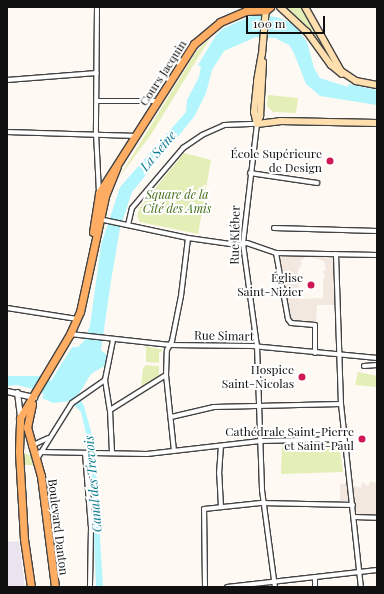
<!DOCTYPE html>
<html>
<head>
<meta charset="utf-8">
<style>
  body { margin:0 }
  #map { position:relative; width:384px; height:594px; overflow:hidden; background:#fff9f3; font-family:"Playfair Display",serif }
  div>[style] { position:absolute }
  .industrial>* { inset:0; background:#ebe4ef }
  .green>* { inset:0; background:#e4efb7 }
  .plaza>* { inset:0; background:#f2e8df }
  .water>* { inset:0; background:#b2f5fc }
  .roads { filter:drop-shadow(1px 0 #434343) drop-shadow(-1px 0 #434343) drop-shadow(0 1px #434343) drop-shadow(0 -1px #434343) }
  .minor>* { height:4px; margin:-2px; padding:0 2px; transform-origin:2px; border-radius:2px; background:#fff }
  .tertiary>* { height:5px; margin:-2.5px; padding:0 2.5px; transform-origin:2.5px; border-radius:2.5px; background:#fff }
  .secondary>* { height:6px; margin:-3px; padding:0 3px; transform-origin:3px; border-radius:3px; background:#ffdfae }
  .primary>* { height:7px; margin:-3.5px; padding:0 3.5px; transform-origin:3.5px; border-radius:3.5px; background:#ffad63 }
  .dots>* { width:11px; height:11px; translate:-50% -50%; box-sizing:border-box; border:2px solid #fff; border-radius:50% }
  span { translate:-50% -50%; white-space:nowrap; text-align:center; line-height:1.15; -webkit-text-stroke:4px #fff; paint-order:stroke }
  .street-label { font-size:12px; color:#101010 }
  .poi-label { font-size:12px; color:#101010 }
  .right { translate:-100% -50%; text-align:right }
  .park-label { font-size:12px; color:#437018; font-style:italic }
  .water-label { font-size:13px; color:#0b7c91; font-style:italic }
  .frame { position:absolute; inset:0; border:8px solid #101010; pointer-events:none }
  .scale { position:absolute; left:246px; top:16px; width:79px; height:18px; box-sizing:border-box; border:2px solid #101010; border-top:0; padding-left:5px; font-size:12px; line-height:14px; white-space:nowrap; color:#101010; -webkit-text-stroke:3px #fff; paint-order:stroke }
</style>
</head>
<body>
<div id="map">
  <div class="industrial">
    <i style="clip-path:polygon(19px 541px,25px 587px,7px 587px,7px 542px)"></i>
  </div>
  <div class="green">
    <i style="clip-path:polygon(285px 7px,301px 7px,318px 40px,301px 21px)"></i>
    <i style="clip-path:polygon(210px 38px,152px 133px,118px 179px,196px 52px)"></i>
    <i style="clip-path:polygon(268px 95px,298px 98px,296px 113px,273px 112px,267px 106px)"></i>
    <i style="clip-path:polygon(184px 153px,211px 160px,198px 234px,140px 222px,137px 216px,140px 207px)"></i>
    <i style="clip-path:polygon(146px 346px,163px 350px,159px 353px,159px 363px,146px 362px)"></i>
    <i style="clip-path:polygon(146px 365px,159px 366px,159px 376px,141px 386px,143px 368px)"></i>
    <i style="clip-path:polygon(358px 372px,377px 376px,377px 387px,355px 385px)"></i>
    <i style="clip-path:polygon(334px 440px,335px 444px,339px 444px,343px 472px,281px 474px,282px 444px)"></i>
    <i style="clip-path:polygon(24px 453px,32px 456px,35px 465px,23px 465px)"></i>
  </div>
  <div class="plaza">
    <i style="clip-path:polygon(evenodd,276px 253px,333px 254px,335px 305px,317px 305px,316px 322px,288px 319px,276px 253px,307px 256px,324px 261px,326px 270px,323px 271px,325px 277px,323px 278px,323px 298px,299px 299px,298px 270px,302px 264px,300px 261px,307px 256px)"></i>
    <i style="clip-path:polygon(371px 481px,377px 483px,377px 516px,356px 515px,352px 485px,361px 488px,362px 482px,368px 486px)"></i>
    <i style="clip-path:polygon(347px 483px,351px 501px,340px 501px,340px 484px)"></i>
  </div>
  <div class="water">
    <i style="clip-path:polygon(254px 15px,277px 17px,294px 24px,307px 42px,314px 68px,320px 78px,348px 87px,348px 84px,377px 90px,377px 105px,320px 96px,306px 84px,293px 51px,289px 45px,275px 38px,256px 37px,224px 51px,212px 70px,206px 93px,194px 117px,132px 192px,120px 228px,111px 281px,101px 350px,107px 355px,106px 365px,91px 374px,78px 395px,84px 406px,92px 435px,95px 456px,103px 587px,96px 587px,91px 456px,81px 412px,70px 401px,53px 403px,42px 398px,44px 394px,33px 389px,17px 385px,7px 386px,7px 376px,40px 376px,51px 381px,72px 347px,78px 347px,84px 341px,90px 326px,101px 245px,120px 187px,186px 112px,187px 100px,199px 77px,201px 67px,198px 65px,216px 35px,224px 28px)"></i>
  </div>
  <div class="roads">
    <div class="minor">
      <i style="left:97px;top:7px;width:126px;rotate:90.5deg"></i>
      <i style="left:96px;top:133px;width:59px;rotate:87.1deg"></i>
      <i style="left:7px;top:80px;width:90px;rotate:-4.4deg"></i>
      <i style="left:97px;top:101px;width:61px"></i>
      <i style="left:7px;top:132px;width:130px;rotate:1.8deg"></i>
      <i style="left:250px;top:173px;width:68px;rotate:8.5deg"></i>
      <i style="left:99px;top:219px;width:91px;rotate:12.1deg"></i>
      <i style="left:188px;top:238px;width:50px;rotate:8deg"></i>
      <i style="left:238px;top:245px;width:9px;rotate:-13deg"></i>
      <i style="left:247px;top:243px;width:31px;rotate:19deg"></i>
      <i style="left:276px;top:253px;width:101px;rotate:1.1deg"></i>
      <i style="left:128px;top:225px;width:17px;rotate:-77deg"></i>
      <i style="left:132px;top:208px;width:79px;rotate:-49.6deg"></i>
      <i style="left:183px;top:148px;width:23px;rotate:-34deg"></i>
      <i style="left:202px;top:135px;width:24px;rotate:-24deg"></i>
      <i style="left:224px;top:125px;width:33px;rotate:-2deg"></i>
      <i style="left:257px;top:124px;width:121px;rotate:96.7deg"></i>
      <i style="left:243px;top:244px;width:103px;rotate:82.2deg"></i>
      <i style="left:257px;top:346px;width:144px;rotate:88deg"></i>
      <i style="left:262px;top:490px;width:98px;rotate:82.4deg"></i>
      <i style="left:274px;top:228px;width:103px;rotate:1.7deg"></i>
      <i style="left:276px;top:253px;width:67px;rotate:79.7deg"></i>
      <i style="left:288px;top:319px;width:5px;rotate:53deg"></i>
      <i style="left:291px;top:323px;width:24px;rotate:5deg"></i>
      <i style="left:315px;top:325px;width:28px;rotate:90deg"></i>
      <i style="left:336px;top:254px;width:150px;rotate:88.1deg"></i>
      <i style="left:341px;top:404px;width:184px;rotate:83.8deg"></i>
      <i style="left:7px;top:308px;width:71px;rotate:8.9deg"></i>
      <i style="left:70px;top:334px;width:101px;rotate:6.3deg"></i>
      <i style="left:170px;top:345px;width:82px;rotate:0.7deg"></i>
      <i style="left:252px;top:346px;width:126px;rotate:5.5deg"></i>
      <i style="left:364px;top:366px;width:13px;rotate:-4deg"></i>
      <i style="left:105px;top:380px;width:30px;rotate:81deg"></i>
      <i style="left:110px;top:410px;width:43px;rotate:87.3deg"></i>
      <i style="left:105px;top:380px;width:41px;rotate:-78.7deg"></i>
      <i style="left:110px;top:410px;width:66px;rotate:-32deg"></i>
      <i style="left:171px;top:417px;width:44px;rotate:-13.1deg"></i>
      <i style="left:214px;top:407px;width:127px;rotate:-1.4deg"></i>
      <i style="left:31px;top:446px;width:19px;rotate:-25deg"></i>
      <i style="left:174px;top:451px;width:76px;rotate:-96deg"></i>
      <i style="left:166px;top:375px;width:25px;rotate:-88deg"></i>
      <i style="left:167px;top:350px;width:10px;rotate:-61deg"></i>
      <i style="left:172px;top:341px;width:46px;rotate:-78.7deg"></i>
      <i style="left:181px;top:296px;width:58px;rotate:-83.1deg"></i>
      <i style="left:40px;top:452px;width:107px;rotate:1.1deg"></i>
      <i style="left:147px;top:454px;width:114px;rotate:-6.6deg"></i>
      <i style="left:260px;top:441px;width:84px;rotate:-1.4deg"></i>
      <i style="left:85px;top:453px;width:74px;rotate:85.4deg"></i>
      <i style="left:91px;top:527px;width:60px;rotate:91deg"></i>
      <i style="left:37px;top:459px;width:66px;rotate:-58deg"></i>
      <i style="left:72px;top:403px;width:40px;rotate:-34.9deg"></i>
      <i style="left:221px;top:507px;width:33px;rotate:-93deg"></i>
      <i style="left:219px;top:474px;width:28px;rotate:-86deg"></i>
      <i style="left:354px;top:517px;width:23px;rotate:2deg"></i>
      <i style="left:315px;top:577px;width:10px;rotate:90deg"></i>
      <i style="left:205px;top:587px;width:78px;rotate:-90.7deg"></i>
      <i style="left:204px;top:509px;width:57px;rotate:-6deg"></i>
      <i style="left:261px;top:503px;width:92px;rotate:1.2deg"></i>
      <i style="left:227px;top:587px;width:151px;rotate:-6.5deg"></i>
    </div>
    <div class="tertiary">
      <i style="left:7px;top:391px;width:28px;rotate:13deg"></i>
      <i style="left:17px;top:392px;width:26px;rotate:83deg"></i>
    </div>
    <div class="secondary">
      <i style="left:280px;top:7px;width:37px;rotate:43deg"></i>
      <i style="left:307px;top:32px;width:41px;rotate:54deg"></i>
      <i style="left:331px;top:65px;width:14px;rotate:39deg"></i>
      <i style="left:305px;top:7px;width:73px;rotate:60.6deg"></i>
      <i style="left:341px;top:71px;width:18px;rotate:34deg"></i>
      <i style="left:356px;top:81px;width:21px;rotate:11deg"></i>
      <i style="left:257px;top:124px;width:23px;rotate:-7deg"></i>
      <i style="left:280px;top:121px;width:97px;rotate:1.2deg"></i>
      <i style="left:257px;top:124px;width:12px;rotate:-104deg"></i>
      <i style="left:254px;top:112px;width:31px;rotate:-84deg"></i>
      <i style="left:257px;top:81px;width:27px;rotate:-80deg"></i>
      <i style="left:262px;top:54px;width:47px;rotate:-85.1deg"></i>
      <i style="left:257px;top:124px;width:9px;rotate:-69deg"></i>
      <i style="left:260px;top:116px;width:54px;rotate:-86.8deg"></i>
    </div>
    <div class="primary">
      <i style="left:93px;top:232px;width:39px;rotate:-81deg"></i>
      <i style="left:99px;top:193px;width:177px;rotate:-57.5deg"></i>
      <i style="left:194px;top:44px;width:34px;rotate:-40deg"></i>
      <i style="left:220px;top:22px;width:28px;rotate:-23deg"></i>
      <i style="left:246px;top:11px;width:20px;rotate:-3deg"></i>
      <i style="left:266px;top:10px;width:5px;rotate:-37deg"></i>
      <i style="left:32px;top:404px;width:24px;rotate:102deg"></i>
      <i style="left:27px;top:427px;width:51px;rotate:74.1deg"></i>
      <i style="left:41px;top:476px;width:112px;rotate:82.8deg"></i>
      <i style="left:31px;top:587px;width:49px;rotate:-98.3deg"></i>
      <i style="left:24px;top:539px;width:88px;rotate:-93.3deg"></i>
      <i style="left:19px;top:451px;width:33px;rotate:-88deg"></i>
      <i style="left:20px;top:418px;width:98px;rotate:-59.2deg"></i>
      <i style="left:70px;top:334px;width:24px;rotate:-66deg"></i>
      <i style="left:80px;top:312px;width:119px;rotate:-77.8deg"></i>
      <i style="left:105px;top:196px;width:31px;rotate:-68deg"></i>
    </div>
  </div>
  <div class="dots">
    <i style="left:330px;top:161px;background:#d01854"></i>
    <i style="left:311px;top:285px;background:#d01854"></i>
    <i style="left:302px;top:377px;background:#d01854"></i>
    <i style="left:362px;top:439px;background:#d01854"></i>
  </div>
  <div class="street-label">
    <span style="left:163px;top:73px;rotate:-57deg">Cours Jacquin</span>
    <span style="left:235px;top:235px;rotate:-89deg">Rue Kléber</span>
    <span style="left:224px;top:336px;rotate:1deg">Rue Simart</span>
    <span style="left:58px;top:527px;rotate:83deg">Boulevard Danton</span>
  </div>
  <div class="poi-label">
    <span class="right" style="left:322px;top:161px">École Supérieure<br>de Design</span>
    <span class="right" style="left:303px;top:285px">Église<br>Saint-Nizier</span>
    <span class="right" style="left:294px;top:377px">Hospice<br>Saint-Nicolas</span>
    <span class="right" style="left:354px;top:439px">Cathédrale Saint-Pierre<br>et Saint-Paul</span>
  </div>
  <div class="park-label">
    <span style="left:177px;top:202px">Square de la<br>Cité des Amis</span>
  </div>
  <div class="water-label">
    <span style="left:158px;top:151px;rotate:-50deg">La Seine</span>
    <span style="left:93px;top:484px;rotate:-95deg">Canal des Trevois</span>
  </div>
  <div class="frame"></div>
  <div class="scale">100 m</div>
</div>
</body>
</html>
